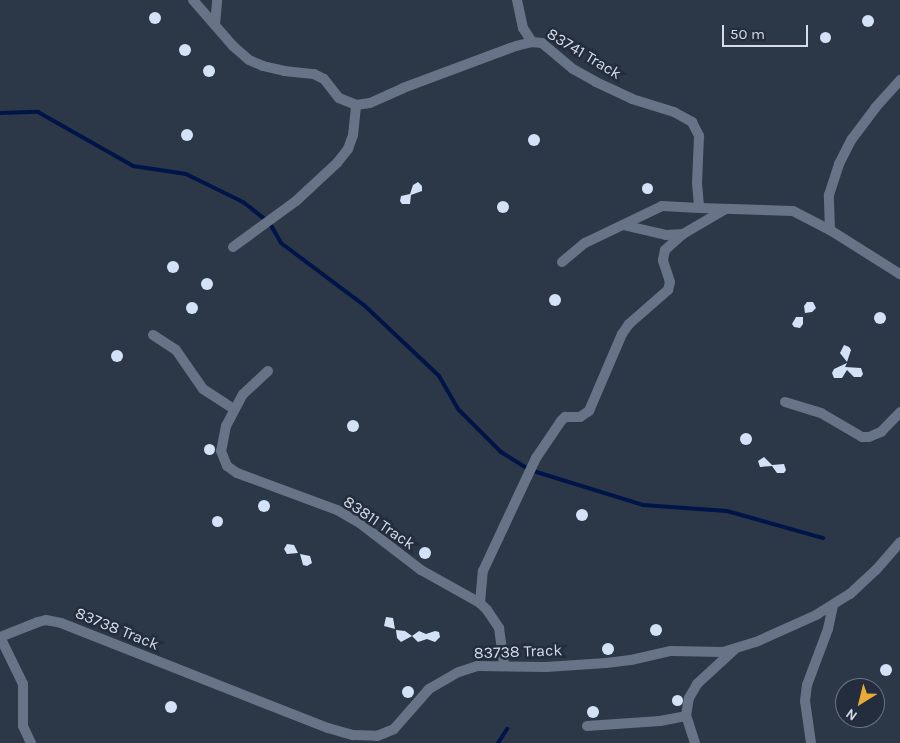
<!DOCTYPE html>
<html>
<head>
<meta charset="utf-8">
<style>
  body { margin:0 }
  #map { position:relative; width:900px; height:743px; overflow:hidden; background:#2c3748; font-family:Karla,sans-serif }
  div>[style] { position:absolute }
  .stream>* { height:4px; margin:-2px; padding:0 2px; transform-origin:2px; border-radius:2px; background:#001547 }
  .building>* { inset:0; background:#d4e2f8 }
  .round { border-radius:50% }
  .street>* { height:10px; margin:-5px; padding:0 5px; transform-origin:5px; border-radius:5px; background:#677387 }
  span { translate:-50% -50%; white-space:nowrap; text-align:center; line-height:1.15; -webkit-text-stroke:5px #232d3e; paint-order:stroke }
  .street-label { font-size:16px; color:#d5dce7 }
  .north { position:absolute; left:835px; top:678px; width:50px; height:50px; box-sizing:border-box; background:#232d3e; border:1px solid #6a7382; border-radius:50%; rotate:216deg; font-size:14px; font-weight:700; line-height:20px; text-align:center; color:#d5dce7 }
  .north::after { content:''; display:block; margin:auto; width:18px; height:22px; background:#e8ab37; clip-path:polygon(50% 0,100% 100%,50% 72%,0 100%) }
  .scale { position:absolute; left:722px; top:25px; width:86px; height:22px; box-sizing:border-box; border:2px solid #d5dce7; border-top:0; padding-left:6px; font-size:15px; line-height:18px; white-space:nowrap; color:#d5dce7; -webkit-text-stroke:4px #232d3e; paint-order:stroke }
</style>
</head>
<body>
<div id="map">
  <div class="stream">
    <i style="left:0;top:113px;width:38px;rotate:-2deg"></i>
    <i style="left:38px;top:112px;width:109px;rotate:29.6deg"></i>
    <i style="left:133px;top:166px;width:54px;rotate:8.6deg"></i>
    <i style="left:186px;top:174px;width:64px;rotate:26.2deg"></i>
    <i style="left:243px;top:202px;width:33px;rotate:38deg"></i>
    <i style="left:269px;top:222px;width:24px;rotate:60deg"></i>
    <i style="left:281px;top:243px;width:104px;rotate:36.8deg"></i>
    <i style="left:364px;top:305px;width:103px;rotate:43.4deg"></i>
    <i style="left:439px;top:376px;width:39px;rotate:60deg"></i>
    <i style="left:459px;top:410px;width:59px;rotate:45deg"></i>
    <i style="left:501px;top:452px;width:34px;rotate:32deg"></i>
    <i style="left:530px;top:470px;width:118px;rotate:17.2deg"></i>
    <i style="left:643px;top:505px;width:84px;rotate:4.1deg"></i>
    <i style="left:727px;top:511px;width:100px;rotate:15.7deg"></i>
    <i style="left:498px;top:743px;width:17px;rotate:-57deg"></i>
  </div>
  <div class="building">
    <i class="round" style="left:149px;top:12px;width:12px;height:12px"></i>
    <i class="round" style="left:862px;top:15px;width:12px;height:12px"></i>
    <i class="round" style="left:819.5px;top:31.5px;width:11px;height:11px"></i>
    <i class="round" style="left:179px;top:44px;width:12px;height:12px"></i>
    <i class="round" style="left:203px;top:65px;width:12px;height:12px"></i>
    <i class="round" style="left:181px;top:129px;width:12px;height:12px"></i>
    <i class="round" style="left:528px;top:134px;width:12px;height:12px"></i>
    <i style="clip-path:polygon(418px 182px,422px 186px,422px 191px,411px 195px,410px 204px,402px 204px,400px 201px,401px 196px,410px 194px,413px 185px)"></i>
    <i class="round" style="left:641.5px;top:182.5px;width:11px;height:11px"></i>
    <i class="round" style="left:497px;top:201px;width:12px;height:12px"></i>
    <i class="round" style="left:167px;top:261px;width:12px;height:12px"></i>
    <i class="round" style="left:201px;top:278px;width:12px;height:12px"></i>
    <i class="round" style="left:549px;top:294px;width:12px;height:12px"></i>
    <i style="clip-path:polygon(807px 302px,813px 302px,816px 308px,812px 312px,805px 313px,804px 306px)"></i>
    <i class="round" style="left:186px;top:302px;width:12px;height:12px"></i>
    <i class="round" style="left:874px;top:312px;width:12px;height:12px"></i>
    <i style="clip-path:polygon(796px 317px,803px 317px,803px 324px,800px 328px,794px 327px,792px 324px)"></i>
    <i style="clip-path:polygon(844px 345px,849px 347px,851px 350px,847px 362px,840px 353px)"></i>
    <i class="round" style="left:111px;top:350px;width:12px;height:12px"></i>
    <i style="clip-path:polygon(847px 363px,845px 367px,861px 368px,863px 374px,861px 377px,854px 377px,847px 370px,842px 378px,834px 378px,832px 373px,834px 369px)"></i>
    <i class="round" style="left:347px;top:420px;width:12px;height:12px"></i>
    <i class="round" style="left:740px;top:433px;width:12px;height:12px"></i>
    <i class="round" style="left:203.5px;top:443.5px;width:11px;height:11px"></i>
    <i style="clip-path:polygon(764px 457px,772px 465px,784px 464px,786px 470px,784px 473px,777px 473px,772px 466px,760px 467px,758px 461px)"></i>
    <i class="round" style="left:258px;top:500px;width:12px;height:12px"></i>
    <i class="round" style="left:576px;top:509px;width:12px;height:12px"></i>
    <i class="round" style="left:211.5px;top:515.5px;width:11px;height:11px"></i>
    <i style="clip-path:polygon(287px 544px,294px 545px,298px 553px,287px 554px,284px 549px)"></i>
    <i class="round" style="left:419px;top:547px;width:12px;height:12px"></i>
    <i style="clip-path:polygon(300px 554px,310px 556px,312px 563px,307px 566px,303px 565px)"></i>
    <i style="clip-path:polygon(386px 617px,393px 618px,395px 629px,384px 626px)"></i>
    <i class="round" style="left:650px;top:624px;width:12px;height:12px"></i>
    <i style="clip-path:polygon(396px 630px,405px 631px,412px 636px,401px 642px,397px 638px)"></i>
    <i style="clip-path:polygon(419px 631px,426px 634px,435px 631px,439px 632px,440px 637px,435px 642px,427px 639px,418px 642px,412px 636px)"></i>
    <i class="round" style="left:602px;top:643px;width:12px;height:12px"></i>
    <i class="round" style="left:880px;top:664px;width:12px;height:12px"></i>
    <i class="round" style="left:402px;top:686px;width:12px;height:12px"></i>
    <i class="round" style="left:671.5px;top:694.5px;width:11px;height:11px"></i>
    <i class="round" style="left:165px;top:701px;width:12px;height:12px"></i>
    <i class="round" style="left:587px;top:706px;width:12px;height:12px"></i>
  </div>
  <div class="street">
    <i style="left:193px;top:0;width:61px;rotate:49deg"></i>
    <i style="left:233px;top:46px;width:21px;rotate:41deg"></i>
    <i style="left:249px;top:60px;width:15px;rotate:23deg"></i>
    <i style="left:263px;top:66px;width:22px;rotate:13deg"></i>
    <i style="left:284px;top:71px;width:30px;rotate:6deg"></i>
    <i style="left:314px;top:74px;width:11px;rotate:27deg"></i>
    <i style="left:324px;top:79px;width:24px;rotate:52deg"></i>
    <i style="left:339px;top:98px;width:18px;rotate:22deg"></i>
    <i style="left:356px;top:105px;width:14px;rotate:-8deg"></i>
    <i style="left:370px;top:103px;width:36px;rotate:-24deg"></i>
    <i style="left:403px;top:88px;width:121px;rotate:-20.4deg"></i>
    <i style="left:516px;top:46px;width:16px;rotate:-14deg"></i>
    <i style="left:532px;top:42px;width:10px;rotate:6deg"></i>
    <i style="left:542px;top:43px;width:40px;rotate:40deg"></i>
    <i style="left:573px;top:69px;width:26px;rotate:29deg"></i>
    <i style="left:596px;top:82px;width:40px;rotate:25deg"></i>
    <i style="left:632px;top:99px;width:44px;rotate:17.2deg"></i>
    <i style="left:674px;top:112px;width:21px;rotate:29deg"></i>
    <i style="left:692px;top:122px;width:16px;rotate:63deg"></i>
    <i style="left:699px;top:136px;width:47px;rotate:92.4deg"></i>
    <i style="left:697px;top:183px;width:25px;rotate:85deg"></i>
    <i style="left:699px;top:208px;width:94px;rotate:1.8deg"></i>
    <i style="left:793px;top:211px;width:42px;rotate:27.2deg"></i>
    <i style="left:830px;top:230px;width:83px;rotate:32.2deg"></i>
    <i style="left:517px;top:0;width:29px;rotate:78deg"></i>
    <i style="left:523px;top:28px;width:17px;rotate:57deg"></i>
    <i style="left:215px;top:25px;width:25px;rotate:-85deg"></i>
    <i style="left:623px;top:225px;width:44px;rotate:13.1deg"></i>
    <i style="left:666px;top:235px;width:17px;rotate:-3deg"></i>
    <i style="left:830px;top:230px;width:35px;rotate:-92deg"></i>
    <i style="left:829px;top:195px;width:33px;rotate:-72deg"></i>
    <i style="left:839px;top:164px;width:28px;rotate:-63deg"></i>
    <i style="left:852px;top:139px;width:39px;rotate:-53deg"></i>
    <i style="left:875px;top:108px;width:38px;rotate:-48deg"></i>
    <i style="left:233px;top:247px;width:78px;rotate:-36.1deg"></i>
    <i style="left:296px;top:201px;width:56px;rotate:-42.8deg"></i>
    <i style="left:337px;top:163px;width:18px;rotate:-52deg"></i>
    <i style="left:348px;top:149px;width:15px;rotate:-70deg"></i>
    <i style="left:353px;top:135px;width:30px;rotate:-84deg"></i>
    <i style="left:562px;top:262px;width:30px;rotate:-40deg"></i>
    <i style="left:585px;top:243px;width:85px;rotate:-25.7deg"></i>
    <i style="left:662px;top:206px;width:37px;rotate:3deg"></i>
    <i style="left:153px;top:335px;width:27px;rotate:33deg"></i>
    <i style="left:176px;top:350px;width:47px;rotate:55.3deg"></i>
    <i style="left:203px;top:389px;width:37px;rotate:33deg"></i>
    <i style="left:268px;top:371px;width:34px;rotate:137deg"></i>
    <i style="left:243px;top:394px;width:36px;rotate:118deg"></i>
    <i style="left:226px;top:426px;width:25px;rotate:101deg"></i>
    <i style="left:221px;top:451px;width:16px;rotate:68deg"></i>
    <i style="left:227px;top:466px;width:12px;rotate:35deg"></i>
    <i style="left:237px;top:473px;width:107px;rotate:20.3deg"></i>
    <i style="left:337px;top:510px;width:28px;rotate:30deg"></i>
    <i style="left:361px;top:524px;width:76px;rotate:37.5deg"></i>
    <i style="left:421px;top:570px;width:68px;rotate:29.2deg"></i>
    <i style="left:480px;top:603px;width:10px;rotate:45deg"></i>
    <i style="left:487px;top:610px;width:22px;rotate:56deg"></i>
    <i style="left:499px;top:628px;width:37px;rotate:82deg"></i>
    <i style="left:785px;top:402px;width:38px;rotate:17deg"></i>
    <i style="left:821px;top:413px;width:48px;rotate:30.3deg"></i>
    <i style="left:862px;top:437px;width:7px"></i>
    <i style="left:869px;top:437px;width:13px;rotate:-23deg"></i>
    <i style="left:881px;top:432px;width:28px;rotate:-46deg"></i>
    <i style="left:480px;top:603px;width:32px;rotate:-85deg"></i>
    <i style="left:483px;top:571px;width:125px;rotate:-64.9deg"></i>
    <i style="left:536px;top:458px;width:45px;rotate:-56deg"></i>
    <i style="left:561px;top:421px;width:6px;rotate:-45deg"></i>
    <i style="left:565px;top:417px;width:15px"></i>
    <i style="left:580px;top:417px;width:11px;rotate:-34deg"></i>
    <i style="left:589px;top:411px;width:84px;rotate:-66.8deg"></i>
    <i style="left:622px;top:334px;width:12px;rotate:-55deg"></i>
    <i style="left:629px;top:324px;width:52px;rotate:-41.1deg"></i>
    <i style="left:668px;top:290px;width:8px;rotate:-76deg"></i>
    <i style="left:670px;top:282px;width:23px;rotate:-108deg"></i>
    <i style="left:663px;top:260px;width:10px;rotate:-79deg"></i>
    <i style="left:665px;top:250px;width:24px;rotate:-42deg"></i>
    <i style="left:683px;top:234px;width:48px;rotate:-30.3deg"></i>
    <i style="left:0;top:637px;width:41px;rotate:-21.5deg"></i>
    <i style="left:38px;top:622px;width:8px;rotate:-14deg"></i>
    <i style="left:46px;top:620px;width:15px;rotate:11deg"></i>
    <i style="left:61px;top:623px;width:287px;rotate:21.5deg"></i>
    <i style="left:328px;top:728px;width:26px;rotate:16deg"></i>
    <i style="left:353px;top:735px;width:24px;rotate:2deg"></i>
    <i style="left:377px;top:736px;width:18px;rotate:-22deg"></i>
    <i style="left:394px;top:729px;width:53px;rotate:-48.8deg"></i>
    <i style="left:429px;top:689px;width:34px;rotate:-30deg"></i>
    <i style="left:459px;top:672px;width:20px;rotate:-18deg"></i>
    <i style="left:478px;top:666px;width:68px;rotate:0.8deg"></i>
    <i style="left:546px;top:667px;width:60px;rotate:-3.8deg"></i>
    <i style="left:606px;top:663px;width:25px;rotate:-7deg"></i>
    <i style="left:631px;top:660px;width:41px;rotate:-12.7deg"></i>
    <i style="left:671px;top:651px;width:52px;rotate:1.1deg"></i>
    <i style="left:723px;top:652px;width:34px;rotate:-17deg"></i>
    <i style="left:756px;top:642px;width:66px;rotate:-24.2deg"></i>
    <i style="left:816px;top:615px;width:40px;rotate:-32deg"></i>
    <i style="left:850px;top:594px;width:35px;rotate:-43deg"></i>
    <i style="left:876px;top:570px;width:37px;rotate:-49deg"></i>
    <i style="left:0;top:637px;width:52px;rotate:63.9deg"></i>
    <i style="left:23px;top:684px;width:42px;rotate:90deg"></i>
    <i style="left:23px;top:726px;width:19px;rotate:65deg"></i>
    <i style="left:587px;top:726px;width:73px;rotate:-3.9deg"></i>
    <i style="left:660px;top:721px;width:26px;rotate:-11deg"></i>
    <i style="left:695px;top:743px;width:28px;rotate:-108deg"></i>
    <i style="left:686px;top:716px;width:18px;rotate:-81deg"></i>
    <i style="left:689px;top:698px;width:16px;rotate:-60deg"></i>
    <i style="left:697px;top:684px;width:52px;rotate:-42.6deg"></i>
    <i style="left:811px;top:743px;width:42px;rotate:-98.1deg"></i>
    <i style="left:805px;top:701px;width:16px;rotate:-83deg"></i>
    <i style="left:807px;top:685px;width:60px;rotate:-69.4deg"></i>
    <i style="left:828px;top:629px;width:24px;rotate:-78deg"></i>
  </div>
  <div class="street-label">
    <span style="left:584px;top:54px;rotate:31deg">83741 Track</span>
    <span style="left:379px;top:523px;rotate:34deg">83811 Track</span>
    <span style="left:117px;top:629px;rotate:22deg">83738 Track</span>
    <span style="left:518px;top:652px;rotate:-2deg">83738 Track</span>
  </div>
  <div class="north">N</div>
  <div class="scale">50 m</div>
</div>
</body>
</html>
